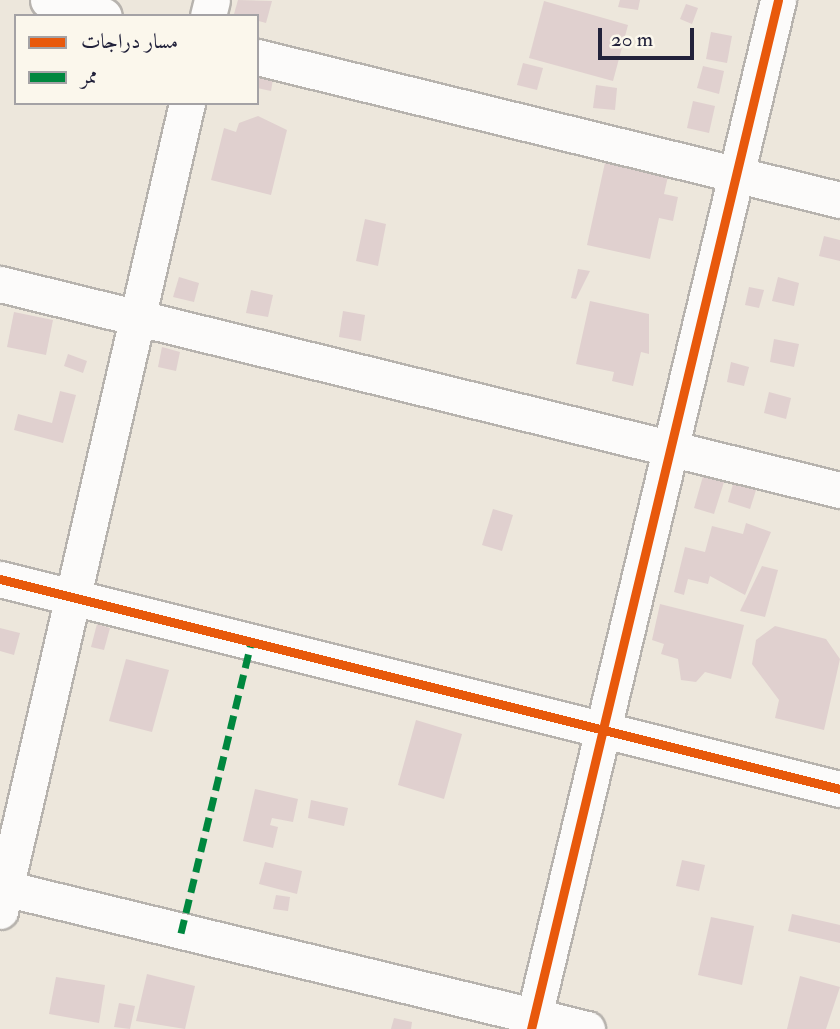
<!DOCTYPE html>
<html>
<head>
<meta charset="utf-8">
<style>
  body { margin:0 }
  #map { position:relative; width:840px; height:1029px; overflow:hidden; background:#ede7dc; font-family:"IM FELL Double Pica",Amiri,serif }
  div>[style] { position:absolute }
  .building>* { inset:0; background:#e0d0cf }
  .roads { filter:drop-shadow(2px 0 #b7b3ae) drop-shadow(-2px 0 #b7b3ae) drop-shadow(0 2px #b7b3ae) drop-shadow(0 -2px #b7b3ae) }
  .street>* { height:35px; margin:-17.5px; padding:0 17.5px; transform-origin:17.5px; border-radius:17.5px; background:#fcfbfa }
  .quiet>* { height:7px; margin-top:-3.5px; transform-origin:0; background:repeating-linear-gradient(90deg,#00873e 0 14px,transparent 0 21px) }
  .cycleway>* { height:9px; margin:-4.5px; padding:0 4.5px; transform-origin:4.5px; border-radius:4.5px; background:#e8590c }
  span { translate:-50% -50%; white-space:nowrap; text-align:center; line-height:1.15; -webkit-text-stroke:7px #fbf7ec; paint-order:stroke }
  .legend { position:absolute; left:14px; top:14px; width:245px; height:91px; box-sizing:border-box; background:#fbf7ec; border:2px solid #a4a2a5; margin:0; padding:9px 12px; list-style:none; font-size:21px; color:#22223b }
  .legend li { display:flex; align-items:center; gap:14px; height:35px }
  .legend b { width:35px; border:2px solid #a4a2a5 }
  .scale { position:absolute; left:598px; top:28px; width:96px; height:32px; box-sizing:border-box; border:4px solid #22223b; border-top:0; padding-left:9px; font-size:21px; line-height:24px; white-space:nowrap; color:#22223b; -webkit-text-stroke:5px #fbf7ec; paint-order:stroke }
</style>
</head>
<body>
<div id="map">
  <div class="building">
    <i style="clip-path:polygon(238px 0,272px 1px,266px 23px,234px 14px)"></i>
    <i style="clip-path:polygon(620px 0,640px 0,638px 10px,618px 7px)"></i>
    <i style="clip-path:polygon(544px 1px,628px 25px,613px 81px,529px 58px)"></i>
    <i style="clip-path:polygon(686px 4px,698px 8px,692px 24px,680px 19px)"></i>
    <i style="clip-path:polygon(711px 32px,732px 36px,727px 63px,706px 59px)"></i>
    <i style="clip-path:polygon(523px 63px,543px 68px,537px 90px,517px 85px)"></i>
    <i style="clip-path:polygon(703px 66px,724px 71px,719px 94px,697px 88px)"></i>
    <i style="clip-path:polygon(259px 77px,273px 79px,271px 91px,257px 88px)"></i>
    <i style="clip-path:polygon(596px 85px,617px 88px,615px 110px,593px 108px)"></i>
    <i style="clip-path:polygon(693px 101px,715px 106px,709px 133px,687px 128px)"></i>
    <i style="clip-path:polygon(258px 116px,287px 130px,271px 195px,211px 180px,224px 128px,236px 132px,239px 123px)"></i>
    <i style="clip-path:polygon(606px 158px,669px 172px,664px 194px,678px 197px,673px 221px,659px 218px,650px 259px,587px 245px)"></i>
    <i style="clip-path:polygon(365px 219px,386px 224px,378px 266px,356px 261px)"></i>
    <i style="clip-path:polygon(824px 236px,840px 240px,840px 261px,819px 256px)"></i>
    <i style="clip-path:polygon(578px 269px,590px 271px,576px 299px,571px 298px)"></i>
    <i style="clip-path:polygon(179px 277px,199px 283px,194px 302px,173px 297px)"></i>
    <i style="clip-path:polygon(778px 277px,799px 283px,794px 306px,772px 301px)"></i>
    <i style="clip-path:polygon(749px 287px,764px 290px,759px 308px,745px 305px)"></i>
    <i style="clip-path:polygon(251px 290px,273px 295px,268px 317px,246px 313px)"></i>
    <i style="clip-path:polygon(590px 301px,649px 314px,649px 354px,641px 352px,633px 386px,612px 381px,614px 372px,576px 364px)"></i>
    <i style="clip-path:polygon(343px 311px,365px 315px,361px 341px,339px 337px)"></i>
    <i style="clip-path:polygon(14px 312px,53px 320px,46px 355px,7px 347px)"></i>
    <i style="clip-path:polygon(774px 339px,799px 344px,794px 367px,770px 362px)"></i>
    <i style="clip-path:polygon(162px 347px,180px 352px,176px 371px,158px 367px)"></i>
    <i style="clip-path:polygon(68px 354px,87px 361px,83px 373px,64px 366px)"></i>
    <i style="clip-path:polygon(731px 362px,749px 367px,744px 386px,727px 382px)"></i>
    <i style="clip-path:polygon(60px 391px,76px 395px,63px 443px,14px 430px,18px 414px,52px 423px)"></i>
    <i style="clip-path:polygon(769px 392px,791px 398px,786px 419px,764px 413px)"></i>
    <i style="clip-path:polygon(703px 476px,724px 482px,714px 514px,694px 508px)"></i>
    <i style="clip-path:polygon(733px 484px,756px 490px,750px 509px,728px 502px)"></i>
    <i style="clip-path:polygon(493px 509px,513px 515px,502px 551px,482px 545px)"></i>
    <i style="clip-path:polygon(746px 523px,771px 532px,745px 595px,710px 576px,708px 584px,688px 579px,684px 595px,674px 592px,685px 547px,705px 552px,712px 526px,743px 534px)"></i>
    <i style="clip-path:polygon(762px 566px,778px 570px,765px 617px,740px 611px)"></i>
    <i style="clip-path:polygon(660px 604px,744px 625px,731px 679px,705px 672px,696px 682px,681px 680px,678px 659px,661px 654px,664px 644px,652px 640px)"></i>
    <i style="clip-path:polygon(97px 624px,110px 628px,104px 650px,91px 647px)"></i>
    <i style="clip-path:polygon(775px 626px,826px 639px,840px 659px,824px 730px,775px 718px,779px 700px,752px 664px,756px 640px)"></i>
    <i style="clip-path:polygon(0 628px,20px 633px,14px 655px,0 651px)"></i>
    <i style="clip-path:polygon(126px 659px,169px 670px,152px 732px,109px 721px)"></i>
    <i style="clip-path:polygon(416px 720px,462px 734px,444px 799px,398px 785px)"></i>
    <i style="clip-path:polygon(255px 789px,298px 799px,293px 822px,272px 818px,270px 825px,278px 827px,273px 848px,243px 841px)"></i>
    <i style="clip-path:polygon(311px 800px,348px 808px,344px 826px,308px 818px)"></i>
    <i style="clip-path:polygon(682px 860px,705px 865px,699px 891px,676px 886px)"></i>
    <i style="clip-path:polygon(265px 862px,302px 871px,297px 894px,259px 884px)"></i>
    <i style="clip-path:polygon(276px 895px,290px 897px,288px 911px,273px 909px)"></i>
    <i style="clip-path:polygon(792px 914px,840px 925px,840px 943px,788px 931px)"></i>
    <i style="clip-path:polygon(711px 917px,754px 926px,742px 985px,698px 975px)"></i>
    <i style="clip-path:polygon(147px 974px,195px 986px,185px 1029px,136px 1021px)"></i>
    <i style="clip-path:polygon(800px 976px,840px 987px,826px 1029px,787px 1029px)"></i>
    <i style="clip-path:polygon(56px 977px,105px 985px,99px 1023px,49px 1014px)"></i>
    <i style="clip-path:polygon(119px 1003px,135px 1006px,130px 1029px,114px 1027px)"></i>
    <i style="clip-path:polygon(394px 1018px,412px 1022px,411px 1029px,391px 1029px)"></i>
  </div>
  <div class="roads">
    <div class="street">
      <i style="left:48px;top:0;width:58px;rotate:15.9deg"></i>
      <i style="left:208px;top:16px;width:16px;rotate:-76deg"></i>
      <i style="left:257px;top:57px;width:600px;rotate:13.78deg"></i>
      <i style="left:0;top:284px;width:865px;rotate:13.78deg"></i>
      <i style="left:0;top:579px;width:866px;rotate:14.04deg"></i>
      <i style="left:0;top:887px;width:604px;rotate:13.6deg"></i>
      <i style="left:0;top:911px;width:829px;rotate:-76.97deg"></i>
      <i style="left:531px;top:1029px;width:1058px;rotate:-76.5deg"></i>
    </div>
  </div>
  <div class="quiet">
    <i style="left:181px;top:933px;width:298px;rotate:-76.4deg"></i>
  </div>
  <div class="cycleway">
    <i style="left:0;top:579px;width:866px;rotate:14.04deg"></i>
    <i style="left:531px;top:1029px;width:1058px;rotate:-76.5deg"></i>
  </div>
  <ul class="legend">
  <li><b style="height:9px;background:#e8590c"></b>مسار دراجات</li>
  <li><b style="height:9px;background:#00873e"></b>ممر</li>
  </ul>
  <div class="scale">20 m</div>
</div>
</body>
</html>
